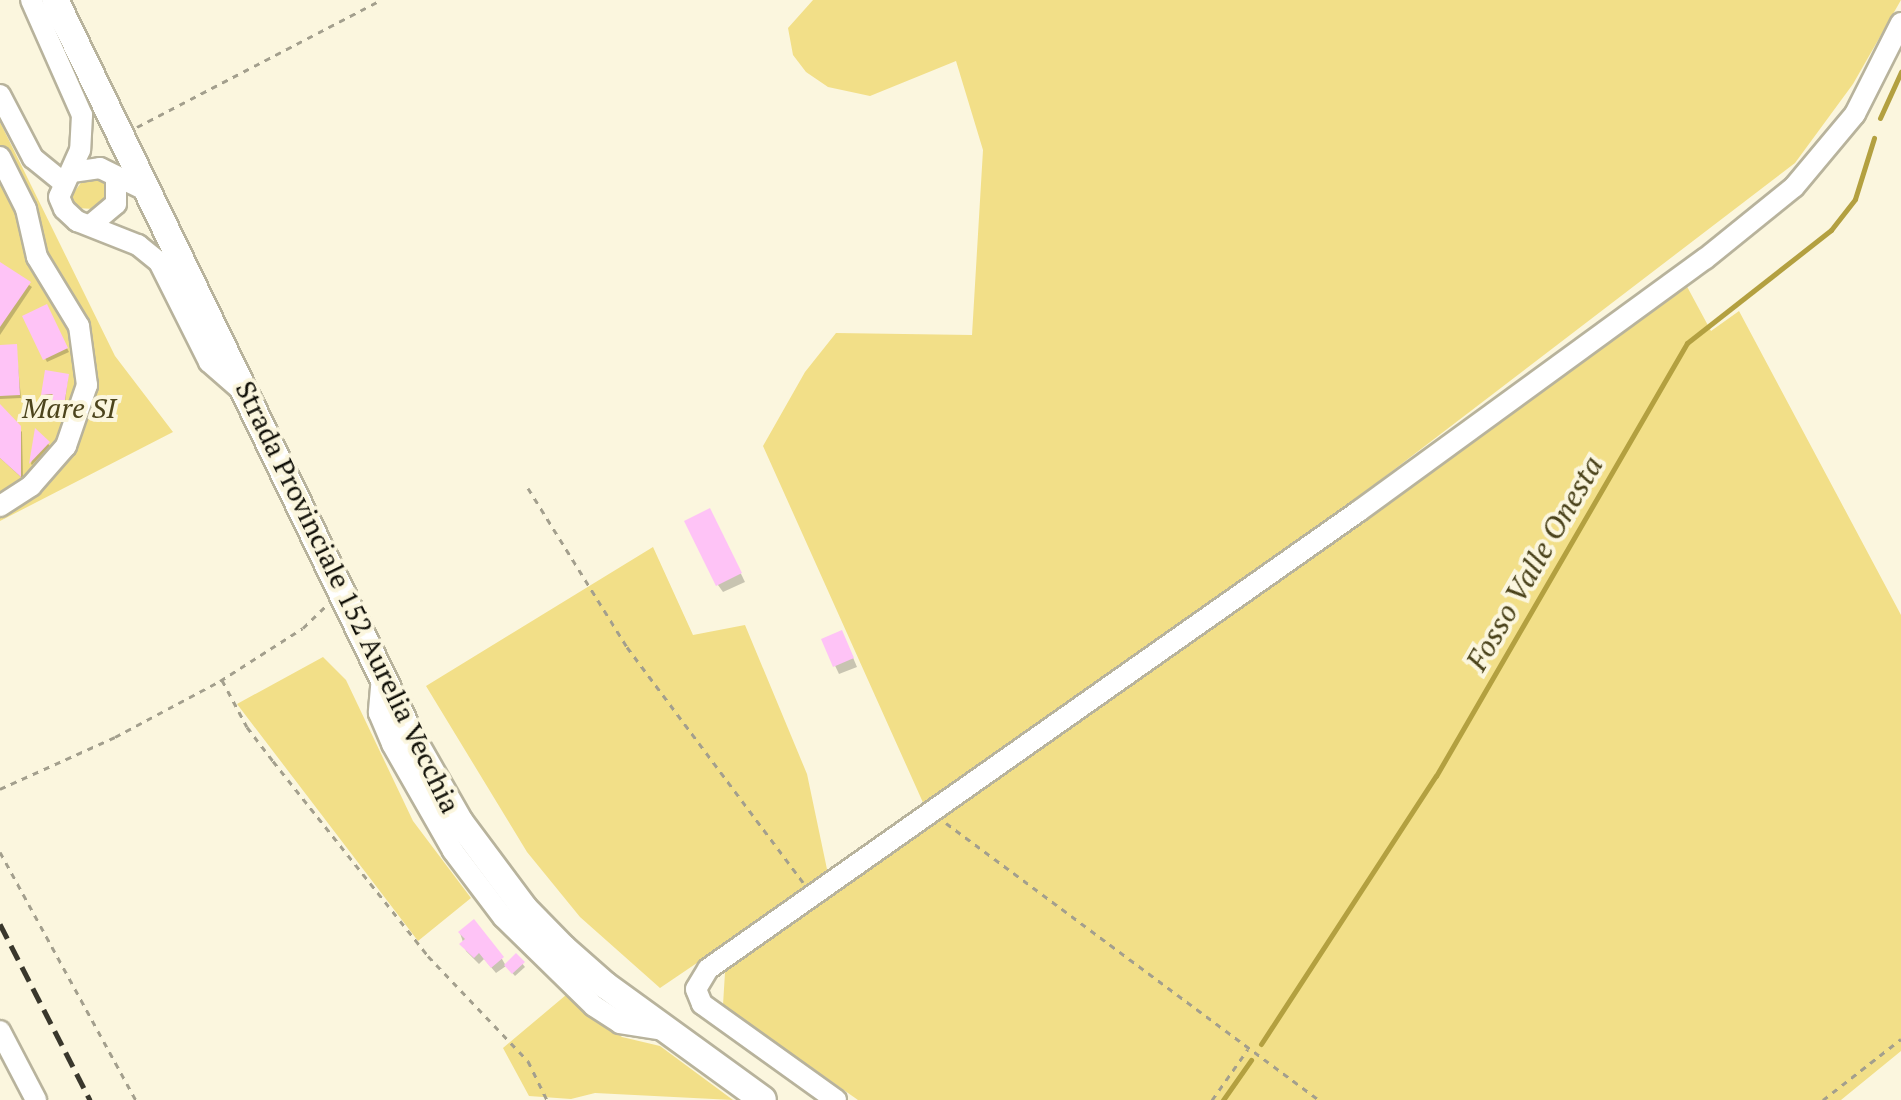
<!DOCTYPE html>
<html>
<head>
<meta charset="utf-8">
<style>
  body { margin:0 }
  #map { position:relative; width:1901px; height:1100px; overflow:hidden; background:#fbf6de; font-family:"PT Serif",serif }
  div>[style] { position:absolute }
  .green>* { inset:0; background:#f2df88 }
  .shadow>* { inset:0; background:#0003 }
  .stream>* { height:5px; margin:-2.5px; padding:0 2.5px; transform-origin:2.5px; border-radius:2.5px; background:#b3a040 }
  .building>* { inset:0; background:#fec3f6 }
  .path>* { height:3px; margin-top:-1.5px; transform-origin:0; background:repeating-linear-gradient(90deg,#a39f8d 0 6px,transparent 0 12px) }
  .roads { filter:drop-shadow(2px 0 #b8b39c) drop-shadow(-2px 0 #b8b39c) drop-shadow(0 2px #b8b39c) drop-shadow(0 -2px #b8b39c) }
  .minor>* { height:20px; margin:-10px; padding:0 10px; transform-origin:10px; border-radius:10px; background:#fff }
  .major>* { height:26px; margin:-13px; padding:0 13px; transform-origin:13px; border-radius:13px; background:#fff }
  .rail>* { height:5px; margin-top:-2.5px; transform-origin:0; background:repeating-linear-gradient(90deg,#39372c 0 16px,transparent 0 24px) }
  span { translate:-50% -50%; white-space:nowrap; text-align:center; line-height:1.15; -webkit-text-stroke:8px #fbf6de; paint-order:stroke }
  .park-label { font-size:28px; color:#4c441c; font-style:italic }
  .street-label { font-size:28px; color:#100f07 }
  .water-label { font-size:30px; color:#4a421a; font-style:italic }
</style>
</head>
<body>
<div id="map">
  <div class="green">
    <i style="clip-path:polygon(813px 0,1901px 0,1853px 84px,1795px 163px,1353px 501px,925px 807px,763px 446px,805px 372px,836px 333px,972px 335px,983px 150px,956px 61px,870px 96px,828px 87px,806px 72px,793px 55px,788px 28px)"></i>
    <i style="clip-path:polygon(0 122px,115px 356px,173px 432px,0 521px)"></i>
    <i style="clip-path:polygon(86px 176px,108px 179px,109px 197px,94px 209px,76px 208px,69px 199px)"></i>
    <i style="clip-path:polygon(1684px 281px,1711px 331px,1739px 311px,1901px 615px,1901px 1051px,1841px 1100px,858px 1100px,723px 1005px,725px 972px)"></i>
    <i style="clip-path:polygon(653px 547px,693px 635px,745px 625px,807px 774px,828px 874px,660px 988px,580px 917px,527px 852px,426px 686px)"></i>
    <i style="clip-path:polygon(323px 657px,346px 680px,413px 821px,471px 898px,418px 941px,237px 704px)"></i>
    <i style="clip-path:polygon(566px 995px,622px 1037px,660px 1046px,733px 1100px,595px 1093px,571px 1099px,529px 1096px,503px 1048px)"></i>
  </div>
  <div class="shadow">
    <i style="clip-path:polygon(0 265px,32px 287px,0 335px)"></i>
    <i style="clip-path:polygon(46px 307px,69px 352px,47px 362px,24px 317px)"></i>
    <i style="clip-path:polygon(16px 346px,21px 398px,0 399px,0 347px)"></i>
    <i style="clip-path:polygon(68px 376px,63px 421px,39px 417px,54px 397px,43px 394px)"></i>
    <i style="clip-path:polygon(0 407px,22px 432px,23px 479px,0 458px)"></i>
    <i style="clip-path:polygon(37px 432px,50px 446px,32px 465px,31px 464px)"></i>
    <i style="clip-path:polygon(714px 519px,745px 582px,723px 592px,718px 585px)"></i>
    <i style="clip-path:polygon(823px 640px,846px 641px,857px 667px,839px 674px)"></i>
    <i style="clip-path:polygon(460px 933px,502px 959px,506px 966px,496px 973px,484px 959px,479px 964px,466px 951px)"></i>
    <i style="clip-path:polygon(516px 956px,525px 967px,515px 976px,508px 968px)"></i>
  </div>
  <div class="stream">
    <i style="left:1880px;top:118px;width:51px;rotate:-65.5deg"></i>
    <i style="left:1261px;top:1044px;width:320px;rotate:-56.9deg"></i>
    <i style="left:1436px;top:776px;width:500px;rotate:-59.9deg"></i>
    <i style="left:1687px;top:343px;width:183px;rotate:-38.1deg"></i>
    <i style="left:1831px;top:230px;width:39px;rotate:-52deg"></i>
    <i style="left:1855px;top:199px;width:64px;rotate:-72.7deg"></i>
    <i style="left:1223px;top:1100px;width:49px;rotate:-55deg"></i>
  </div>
  <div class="building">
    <i style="clip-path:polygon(0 262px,31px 282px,0 327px)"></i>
    <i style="clip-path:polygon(47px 304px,68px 348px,43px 360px,22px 316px)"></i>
    <i style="clip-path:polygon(17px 344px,20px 395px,0 396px,0 345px)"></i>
    <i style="clip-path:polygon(45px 370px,69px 374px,62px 419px,35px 414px,53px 394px,41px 395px)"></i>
    <i style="clip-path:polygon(0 404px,21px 426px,21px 477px,0 458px)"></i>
    <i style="clip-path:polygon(35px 428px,50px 442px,29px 464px)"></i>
    <i style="clip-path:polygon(710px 508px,742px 573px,716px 586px,684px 521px)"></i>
    <i style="clip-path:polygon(842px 630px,854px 658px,833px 667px,821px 639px)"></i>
    <i style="clip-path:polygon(474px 919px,504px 957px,491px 968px,479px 953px,474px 958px,459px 944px,465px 939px,458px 932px)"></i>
    <i style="clip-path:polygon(516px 953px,525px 962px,512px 974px,504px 965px)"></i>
  </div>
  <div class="path">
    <i style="left:137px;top:127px;width:275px;rotate:-27.5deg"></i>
    <i style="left:528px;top:488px;width:187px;rotate:58.1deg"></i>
    <i style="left:627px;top:647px;width:294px;rotate:53.2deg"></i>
    <i style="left:222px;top:680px;width:53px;rotate:62deg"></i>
    <i style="left:247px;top:727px;width:43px;rotate:52.6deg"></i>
    <i style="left:273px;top:761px;width:249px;rotate:51.5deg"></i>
    <i style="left:428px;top:956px;width:145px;rotate:46.4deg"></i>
    <i style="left:528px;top:1061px;width:43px;rotate:64deg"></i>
    <i style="left:0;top:789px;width:126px;rotate:-24.3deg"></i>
    <i style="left:115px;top:737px;width:119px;rotate:-28.1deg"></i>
    <i style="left:220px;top:681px;width:98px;rotate:-32.6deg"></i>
    <i style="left:303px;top:628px;width:30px;rotate:-44deg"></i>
    <i style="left:946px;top:823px;width:465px;rotate:36.6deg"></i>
    <i style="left:0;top:852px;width:283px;rotate:61.3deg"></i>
    <i style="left:1212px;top:1100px;width:62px;rotate:-54.8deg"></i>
    <i style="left:1823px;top:1100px;width:99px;rotate:-38deg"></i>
  </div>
  <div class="roads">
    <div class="minor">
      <i style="left:31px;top:0;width:126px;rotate:66.1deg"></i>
      <i style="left:82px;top:115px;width:35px;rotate:93deg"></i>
      <i style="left:80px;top:150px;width:51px;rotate:114.1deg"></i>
      <i style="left:59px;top:197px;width:13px;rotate:67deg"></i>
      <i style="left:64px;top:209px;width:18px;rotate:43deg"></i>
      <i style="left:77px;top:221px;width:66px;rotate:21.5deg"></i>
      <i style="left:138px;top:245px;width:27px;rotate:39deg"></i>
      <i style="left:159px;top:262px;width:112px;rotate:63.4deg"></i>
      <i style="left:209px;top:362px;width:43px;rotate:41.2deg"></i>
      <i style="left:0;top:95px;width:71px;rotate:62.4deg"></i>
      <i style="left:33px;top:158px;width:38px;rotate:39deg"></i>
      <i style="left:0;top:157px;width:58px;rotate:63.4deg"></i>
      <i style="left:26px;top:209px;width:49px;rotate:77.1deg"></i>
      <i style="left:37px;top:257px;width:81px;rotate:58.7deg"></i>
      <i style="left:79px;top:326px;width:60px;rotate:82.3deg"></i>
      <i style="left:87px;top:385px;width:65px;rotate:109deg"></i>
      <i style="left:66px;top:446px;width:53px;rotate:131.2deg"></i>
      <i style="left:31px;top:486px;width:37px;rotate:147deg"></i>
      <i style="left:72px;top:172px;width:28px;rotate:-8deg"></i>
      <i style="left:100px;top:168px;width:52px;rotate:26.1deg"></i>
      <i style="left:93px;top:223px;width:30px;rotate:-40deg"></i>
      <i style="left:116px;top:204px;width:27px;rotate:-90deg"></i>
      <i style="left:382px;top:676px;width:37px;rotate:95deg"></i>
      <i style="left:379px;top:713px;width:34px;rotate:67deg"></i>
      <i style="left:392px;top:744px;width:123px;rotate:60.3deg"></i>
      <i style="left:453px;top:851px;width:83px;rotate:52.9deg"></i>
      <i style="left:503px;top:917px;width:127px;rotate:44.4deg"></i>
      <i style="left:594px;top:1006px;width:31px;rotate:33deg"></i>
      <i style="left:620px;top:1023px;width:45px;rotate:9deg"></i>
      <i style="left:0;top:1031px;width:78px;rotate:62.4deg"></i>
      <i style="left:836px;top:1100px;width:165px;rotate:-144.4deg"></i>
      <i style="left:702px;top:1004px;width:16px;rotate:-112deg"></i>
      <i style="left:696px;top:989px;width:23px;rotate:-59deg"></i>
      <i style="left:708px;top:969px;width:796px;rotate:-35.13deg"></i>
      <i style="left:1359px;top:511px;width:428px;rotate:-36.1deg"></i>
      <i style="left:1705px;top:259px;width:114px;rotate:-39deg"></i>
      <i style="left:1794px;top:187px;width:95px;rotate:-50.1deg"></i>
      <i style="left:1855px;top:114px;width:102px;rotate:-63.2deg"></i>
    </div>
    <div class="major">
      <i style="left:55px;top:0;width:820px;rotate:64.19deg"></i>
      <i style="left:412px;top:738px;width:97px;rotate:60.3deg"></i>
      <i style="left:460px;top:822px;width:107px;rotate:53.3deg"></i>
      <i style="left:524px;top:908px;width:56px;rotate:45.7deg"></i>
      <i style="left:563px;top:948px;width:56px;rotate:41.4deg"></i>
      <i style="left:605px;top:985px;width:195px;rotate:36deg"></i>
    </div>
  </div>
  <div class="rail">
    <i style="left:0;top:924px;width:198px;rotate:62.9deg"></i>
  </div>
  <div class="park-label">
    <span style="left:69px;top:408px">Mare SI</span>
  </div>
  <div class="street-label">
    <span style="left:348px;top:597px;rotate:64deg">Strada Provinciale 152 Aurelia Vecchia</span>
  </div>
  <div class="water-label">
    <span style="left:1534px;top:563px;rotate:-60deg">Fosso Valle Onesta</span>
  </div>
</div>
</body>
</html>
